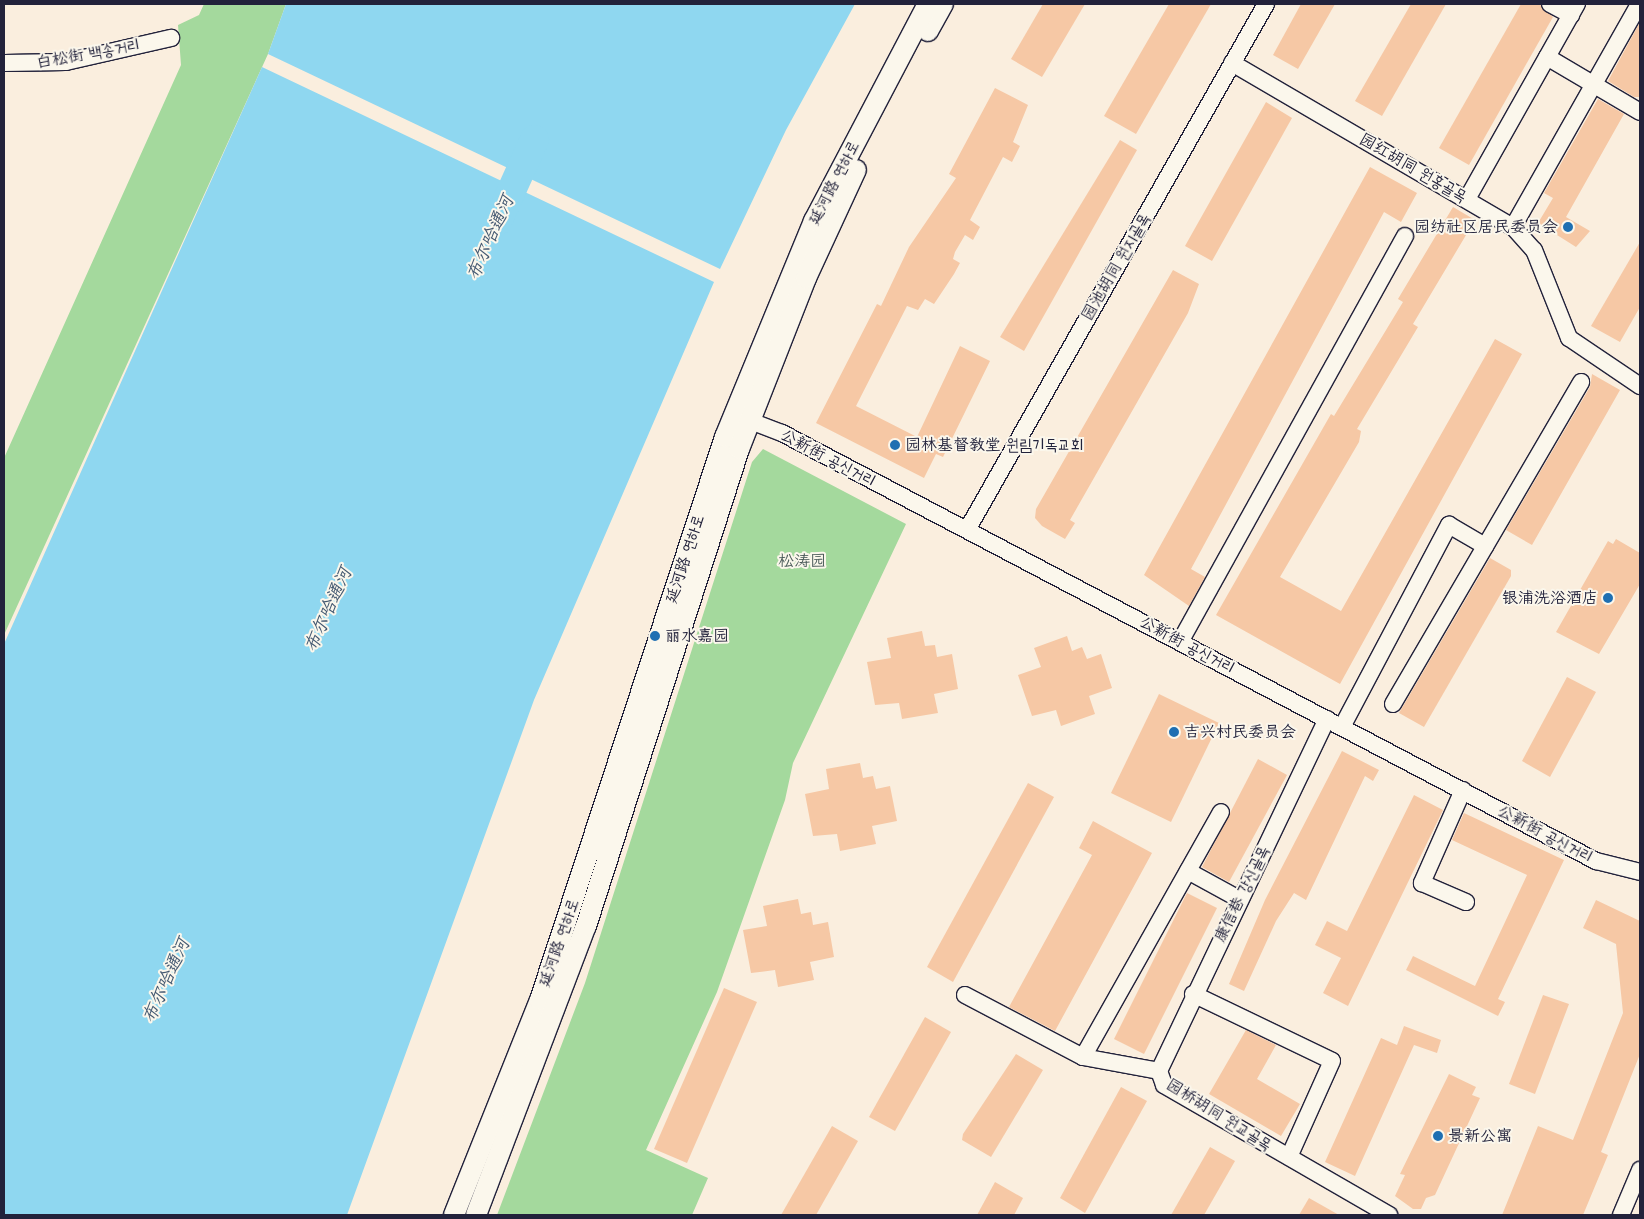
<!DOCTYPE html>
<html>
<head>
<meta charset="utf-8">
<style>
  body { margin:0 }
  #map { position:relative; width:1644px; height:1219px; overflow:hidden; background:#faeede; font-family:"Comic Neue","LXGW WenKai TC","Poor Story",sans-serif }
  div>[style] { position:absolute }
  .green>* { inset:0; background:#a4d99d }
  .water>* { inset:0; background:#8fd7f0 }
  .river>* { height:29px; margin:-14.5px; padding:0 14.5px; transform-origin:14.5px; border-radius:14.5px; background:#8fd7f0 }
  .building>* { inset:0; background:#f6c8a5 }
  .roads { filter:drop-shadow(1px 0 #22223b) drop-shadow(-1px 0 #22223b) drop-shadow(0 1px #22223b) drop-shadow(0 -1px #22223b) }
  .minor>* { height:16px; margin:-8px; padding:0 8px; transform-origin:8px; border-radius:8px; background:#fbf7ec }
  .major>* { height:20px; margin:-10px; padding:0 10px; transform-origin:10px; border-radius:10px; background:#fbf7ec }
  .dots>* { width:14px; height:14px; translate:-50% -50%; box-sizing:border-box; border:2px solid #fbf7ec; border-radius:50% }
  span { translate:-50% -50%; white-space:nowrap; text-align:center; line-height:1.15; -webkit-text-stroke:4px #fbf7ec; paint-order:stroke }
  .street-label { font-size:16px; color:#22223b }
  .poi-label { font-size:16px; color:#22223b }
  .right { translate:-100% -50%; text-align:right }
  .left { translate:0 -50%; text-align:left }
  .park-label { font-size:16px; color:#495958 }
  .water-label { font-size:18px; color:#435871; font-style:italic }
  .frame { position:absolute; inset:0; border:5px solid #22223b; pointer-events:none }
</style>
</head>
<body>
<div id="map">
  <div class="green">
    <i style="clip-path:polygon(204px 4px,286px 4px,268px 54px,4px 635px,4px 458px,181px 65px,178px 25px,199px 15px)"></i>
    <i style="clip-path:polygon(763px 449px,906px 524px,793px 763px,785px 800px,717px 992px,646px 1150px,708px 1178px,692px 1215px,497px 1215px,585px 983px,752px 462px)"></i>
  </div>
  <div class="water">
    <i style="clip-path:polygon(286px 4px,855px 4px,786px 130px,720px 269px,268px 54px)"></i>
    <i style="clip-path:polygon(262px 67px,714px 282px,534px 700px,347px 1215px,4px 1215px,4px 644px)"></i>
  </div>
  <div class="river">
    <i style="left:497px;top:221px;width:90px;rotate:-65.7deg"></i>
  </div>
  <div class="building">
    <i style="clip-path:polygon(1043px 4px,1085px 4px,1042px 77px,1011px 59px)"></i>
    <i style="clip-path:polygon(1169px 4px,1211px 4px,1136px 134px,1104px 116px)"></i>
    <i style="clip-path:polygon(1301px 4px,1335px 4px,1298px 69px,1273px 55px)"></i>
    <i style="clip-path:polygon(1411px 4px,1446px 4px,1382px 116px,1355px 101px)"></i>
    <i style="clip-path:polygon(1521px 4px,1540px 4px,1553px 17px,1469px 165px,1439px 148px)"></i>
    <i style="clip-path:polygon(1640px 22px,1640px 97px,1634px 97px,1608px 81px)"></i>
    <i style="clip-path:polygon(995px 88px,1028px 105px,1013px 142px,1020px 146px,1012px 162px,1003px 157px,970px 220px,980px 227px,973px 240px,965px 235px,955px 252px,953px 259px,960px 263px,954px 274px,934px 304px,925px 299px,918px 310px,907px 306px,856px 406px,917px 437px,960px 346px,990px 361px,943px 457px,936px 454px,924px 478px,816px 423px,877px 304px,881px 306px,909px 247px,956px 178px,949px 174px)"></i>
    <i style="clip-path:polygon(1598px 99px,1624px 114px,1566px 217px,1590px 231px,1576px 247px,1538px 223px,1553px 198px,1544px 193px)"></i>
    <i style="clip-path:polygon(1266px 102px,1292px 118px,1212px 261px,1185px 246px)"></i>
    <i style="clip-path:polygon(1120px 140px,1137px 150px,1024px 351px,1000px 337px)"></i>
    <i style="clip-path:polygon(1370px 167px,1417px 193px,1401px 222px,1384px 212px,1191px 569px,1205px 577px,1189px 606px,1144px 575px)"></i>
    <i style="clip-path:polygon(1453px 207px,1475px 220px,1413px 324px,1418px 327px,1357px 429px,1361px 431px,1359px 442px,1280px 577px,1341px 611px,1495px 339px,1522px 354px,1340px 684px,1216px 615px,1331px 414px,1334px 416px,1403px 302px,1398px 299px)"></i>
    <i style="clip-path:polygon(1640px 242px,1640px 307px,1620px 342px,1591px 326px)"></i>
    <i style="clip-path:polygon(1173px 270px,1199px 284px,1188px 313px,1070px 520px,1075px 523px,1065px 539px,1042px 526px,1035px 518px,1036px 509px)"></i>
    <i style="clip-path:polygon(1592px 374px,1620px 390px,1532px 545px,1506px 530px,1590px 387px)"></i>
    <i style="clip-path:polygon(1616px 539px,1640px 553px,1640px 584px,1599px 654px,1556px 632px,1608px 541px,1613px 544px)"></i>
    <i style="clip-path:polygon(1490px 558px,1511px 570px,1511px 576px,1424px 727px,1399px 713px)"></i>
    <i style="clip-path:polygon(922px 631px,925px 646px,935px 645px,937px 657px,952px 654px,958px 689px,934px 694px,938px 713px,902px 719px,899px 703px,875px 705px,867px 662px,891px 658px,887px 638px)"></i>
    <i style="clip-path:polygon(1067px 636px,1072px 651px,1082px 647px,1087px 659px,1101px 654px,1112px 688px,1089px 696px,1095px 714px,1061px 726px,1056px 710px,1032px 716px,1018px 675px,1041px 667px,1034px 648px)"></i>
    <i style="clip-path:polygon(1567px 677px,1596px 692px,1550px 777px,1522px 761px)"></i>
    <i style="clip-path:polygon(1159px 694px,1219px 723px,1171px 822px,1111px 793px)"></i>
    <i style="clip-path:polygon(1342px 751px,1379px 770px,1373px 781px,1365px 776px,1306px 900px,1294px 893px,1276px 921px,1244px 991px,1229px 984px,1265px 900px)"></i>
    <i style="clip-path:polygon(1258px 759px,1287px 775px,1229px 882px,1202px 867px)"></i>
    <i style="clip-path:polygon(860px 763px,863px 778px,873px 776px,876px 789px,890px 786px,897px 821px,872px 826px,876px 844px,840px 851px,837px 834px,813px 836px,805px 794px,829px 789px,826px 769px)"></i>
    <i style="clip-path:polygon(1028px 783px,1054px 797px,953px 982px,927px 967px)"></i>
    <i style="clip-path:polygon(1414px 795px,1443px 810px,1348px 1006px,1323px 993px,1341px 958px,1315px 945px,1327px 921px,1347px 931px)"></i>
    <i style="clip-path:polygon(1464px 813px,1564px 860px,1498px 999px,1505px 1002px,1498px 1016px,1406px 970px,1413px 956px,1475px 986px,1527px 875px,1452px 840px)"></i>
    <i style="clip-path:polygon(1093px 821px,1152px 853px,1055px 1031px,1009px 1007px,1092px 855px,1079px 848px)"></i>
    <i style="clip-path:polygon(1187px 893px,1217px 908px,1144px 1054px,1114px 1039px)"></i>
    <i style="clip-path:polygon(798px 899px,801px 914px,811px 912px,813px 925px,828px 922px,834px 957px,810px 962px,814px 980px,778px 987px,775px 970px,751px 973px,743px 930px,767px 926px,763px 906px)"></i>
    <i style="clip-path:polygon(1596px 900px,1640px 921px,1640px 1054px,1601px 1152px,1608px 1155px,1583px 1215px,1502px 1215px,1538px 1126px,1573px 1140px,1623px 1013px,1616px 944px,1583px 928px)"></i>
    <i style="clip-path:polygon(724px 988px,757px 1002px,687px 1163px,654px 1149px)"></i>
    <i style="clip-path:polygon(1543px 995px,1569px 1004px,1535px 1094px,1509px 1084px)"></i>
    <i style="clip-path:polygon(925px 1017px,951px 1032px,895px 1131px,869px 1117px)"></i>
    <i style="clip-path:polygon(1404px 1026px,1441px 1040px,1437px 1053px,1414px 1045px,1355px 1176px,1325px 1162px,1381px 1038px,1397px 1045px)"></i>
    <i style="clip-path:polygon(1246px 1030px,1276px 1045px,1257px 1079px,1300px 1104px,1281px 1136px,1209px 1094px)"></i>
    <i style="clip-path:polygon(1016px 1054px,1043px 1070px,991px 1157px,962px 1140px,963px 1134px)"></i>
    <i style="clip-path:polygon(1449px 1074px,1476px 1087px,1472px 1095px,1480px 1098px,1435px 1195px,1426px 1198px,1421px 1209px,1413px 1209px,1395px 1196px,1405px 1175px,1400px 1174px)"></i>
    <i style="clip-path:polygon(1121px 1087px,1147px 1101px,1085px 1213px,1060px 1198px)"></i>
    <i style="clip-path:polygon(832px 1126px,858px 1141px,816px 1215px,781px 1215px)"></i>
    <i style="clip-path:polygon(1210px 1147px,1235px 1161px,1204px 1215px,1171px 1215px)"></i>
    <i style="clip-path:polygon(995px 1182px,1023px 1198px,1014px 1215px,977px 1215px)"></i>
    <i style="clip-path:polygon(1309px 1198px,1339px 1215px,1299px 1215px)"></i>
  </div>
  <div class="roads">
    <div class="minor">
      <i style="left:1550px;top:4px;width:24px;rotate:28deg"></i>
      <i style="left:1547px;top:57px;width:108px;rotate:30.6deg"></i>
      <i style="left:4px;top:63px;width:62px;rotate:-0.9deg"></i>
      <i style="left:66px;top:62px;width:108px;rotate:-12.9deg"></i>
      <i style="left:1232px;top:63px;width:325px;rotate:30.3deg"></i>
      <i style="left:1513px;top:227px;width:31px;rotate:48deg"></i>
      <i style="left:1534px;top:250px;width:95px;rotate:68.3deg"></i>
      <i style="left:1569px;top:338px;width:86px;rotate:34.1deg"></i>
      <i style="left:1467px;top:199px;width:224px;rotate:-60.6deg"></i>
      <i style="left:1513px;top:227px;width:256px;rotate:-60.5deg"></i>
      <i style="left:740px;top:417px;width:45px;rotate:20.9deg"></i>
      <i style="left:782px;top:433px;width:920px;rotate:27.74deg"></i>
      <i style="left:1596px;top:861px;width:45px;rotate:14deg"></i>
      <i style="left:967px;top:530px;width:605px;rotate:-60.38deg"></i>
      <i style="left:1180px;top:642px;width:464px;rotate:-61deg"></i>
      <i style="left:1393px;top:704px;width:373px;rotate:-59.7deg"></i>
      <i style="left:1342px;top:727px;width:229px;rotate:-62.1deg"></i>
      <i style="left:1449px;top:525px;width:42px;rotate:30.3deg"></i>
      <i style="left:1463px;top:790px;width:102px;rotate:113.8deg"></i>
      <i style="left:1422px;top:883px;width:48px;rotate:23.4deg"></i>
      <i style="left:1188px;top:871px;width:58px;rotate:28.8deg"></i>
      <i style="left:1193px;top:994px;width:154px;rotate:25.7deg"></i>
      <i style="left:1332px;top:1061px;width:105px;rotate:114.1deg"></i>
      <i style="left:965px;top:995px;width:133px;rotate:27.7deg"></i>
      <i style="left:1083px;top:1057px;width:77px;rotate:10.4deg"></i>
      <i style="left:1159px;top:1071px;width:15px;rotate:70deg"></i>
      <i style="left:1164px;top:1085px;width:260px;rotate:30deg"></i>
      <i style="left:1083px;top:1057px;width:281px;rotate:-60.6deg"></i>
      <i style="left:1159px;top:1071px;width:390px;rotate:-64.5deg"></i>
      <i style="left:1621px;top:1215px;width:49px;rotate:-67.1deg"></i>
    </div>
    <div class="major">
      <i style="left:928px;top:31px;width:31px;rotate:-61deg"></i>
      <i style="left:454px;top:1215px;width:232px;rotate:-68.2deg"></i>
      <i style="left:540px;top:1000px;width:593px;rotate:-71.81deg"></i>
      <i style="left:725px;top:437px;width:234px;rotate:-67.6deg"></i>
      <i style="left:814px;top:221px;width:245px;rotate:-62.3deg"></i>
      <i style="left:476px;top:1215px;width:309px;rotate:-69.2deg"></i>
      <i style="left:586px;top:926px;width:501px;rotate:-72.22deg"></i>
      <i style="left:739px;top:449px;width:184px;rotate:-68.6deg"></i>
      <i style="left:806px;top:278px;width:119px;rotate:-65.2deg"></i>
    </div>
  </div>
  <div class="dots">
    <i style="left:1568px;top:227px;background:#1f6fb2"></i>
    <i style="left:895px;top:445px;background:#1f6fb2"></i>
    <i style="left:1608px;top:598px;background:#1f6fb2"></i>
    <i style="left:655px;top:636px;background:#1f6fb2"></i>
    <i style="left:1174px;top:732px;background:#1f6fb2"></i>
    <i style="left:1438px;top:1136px;background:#1f6fb2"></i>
  </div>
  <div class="street-label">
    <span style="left:88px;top:54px;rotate:-10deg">白松街 백송거리</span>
    <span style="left:1413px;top:168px;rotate:30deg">园红胡同 원홍골목</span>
    <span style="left:834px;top:183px;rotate:-63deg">延河路 연하로</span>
    <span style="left:1116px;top:267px;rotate:-60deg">园池胡同 원지골목</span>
    <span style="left:828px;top:458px;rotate:28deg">公新街 공신거리</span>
    <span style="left:685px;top:559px;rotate:-72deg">延河路 연하로</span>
    <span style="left:1187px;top:645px;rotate:28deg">公新街 공신거리</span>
    <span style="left:1545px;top:834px;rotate:28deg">公新街 공신거리</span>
    <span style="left:1242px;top:894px;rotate:-64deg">康信巷 강신골목</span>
    <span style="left:559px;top:943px;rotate:-71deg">延河路 연하로</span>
    <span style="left:1219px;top:1115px;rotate:32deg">园桥胡同 원교골목</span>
  </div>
  <div class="poi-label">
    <span class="right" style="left:1558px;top:227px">园纺社区居民委员会</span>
    <span class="left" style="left:905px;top:445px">园林基督教堂 원림기독교회</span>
    <span class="right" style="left:1598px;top:598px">银浦洗浴酒店</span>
    <span class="left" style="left:665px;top:636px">丽水嘉园</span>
    <span class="left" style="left:1184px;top:732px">吉兴村民委员会</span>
    <span class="left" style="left:1448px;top:1136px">景新公寓</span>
  </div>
  <div class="park-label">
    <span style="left:802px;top:561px">松涛园</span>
  </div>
  <div class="water-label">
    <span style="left:491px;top:238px;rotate:-66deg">布尔哈通河</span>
    <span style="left:329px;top:610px;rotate:-66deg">布尔哈通河</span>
    <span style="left:167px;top:981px;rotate:-66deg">布尔哈通河</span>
  </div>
  <div class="frame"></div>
</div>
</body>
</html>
